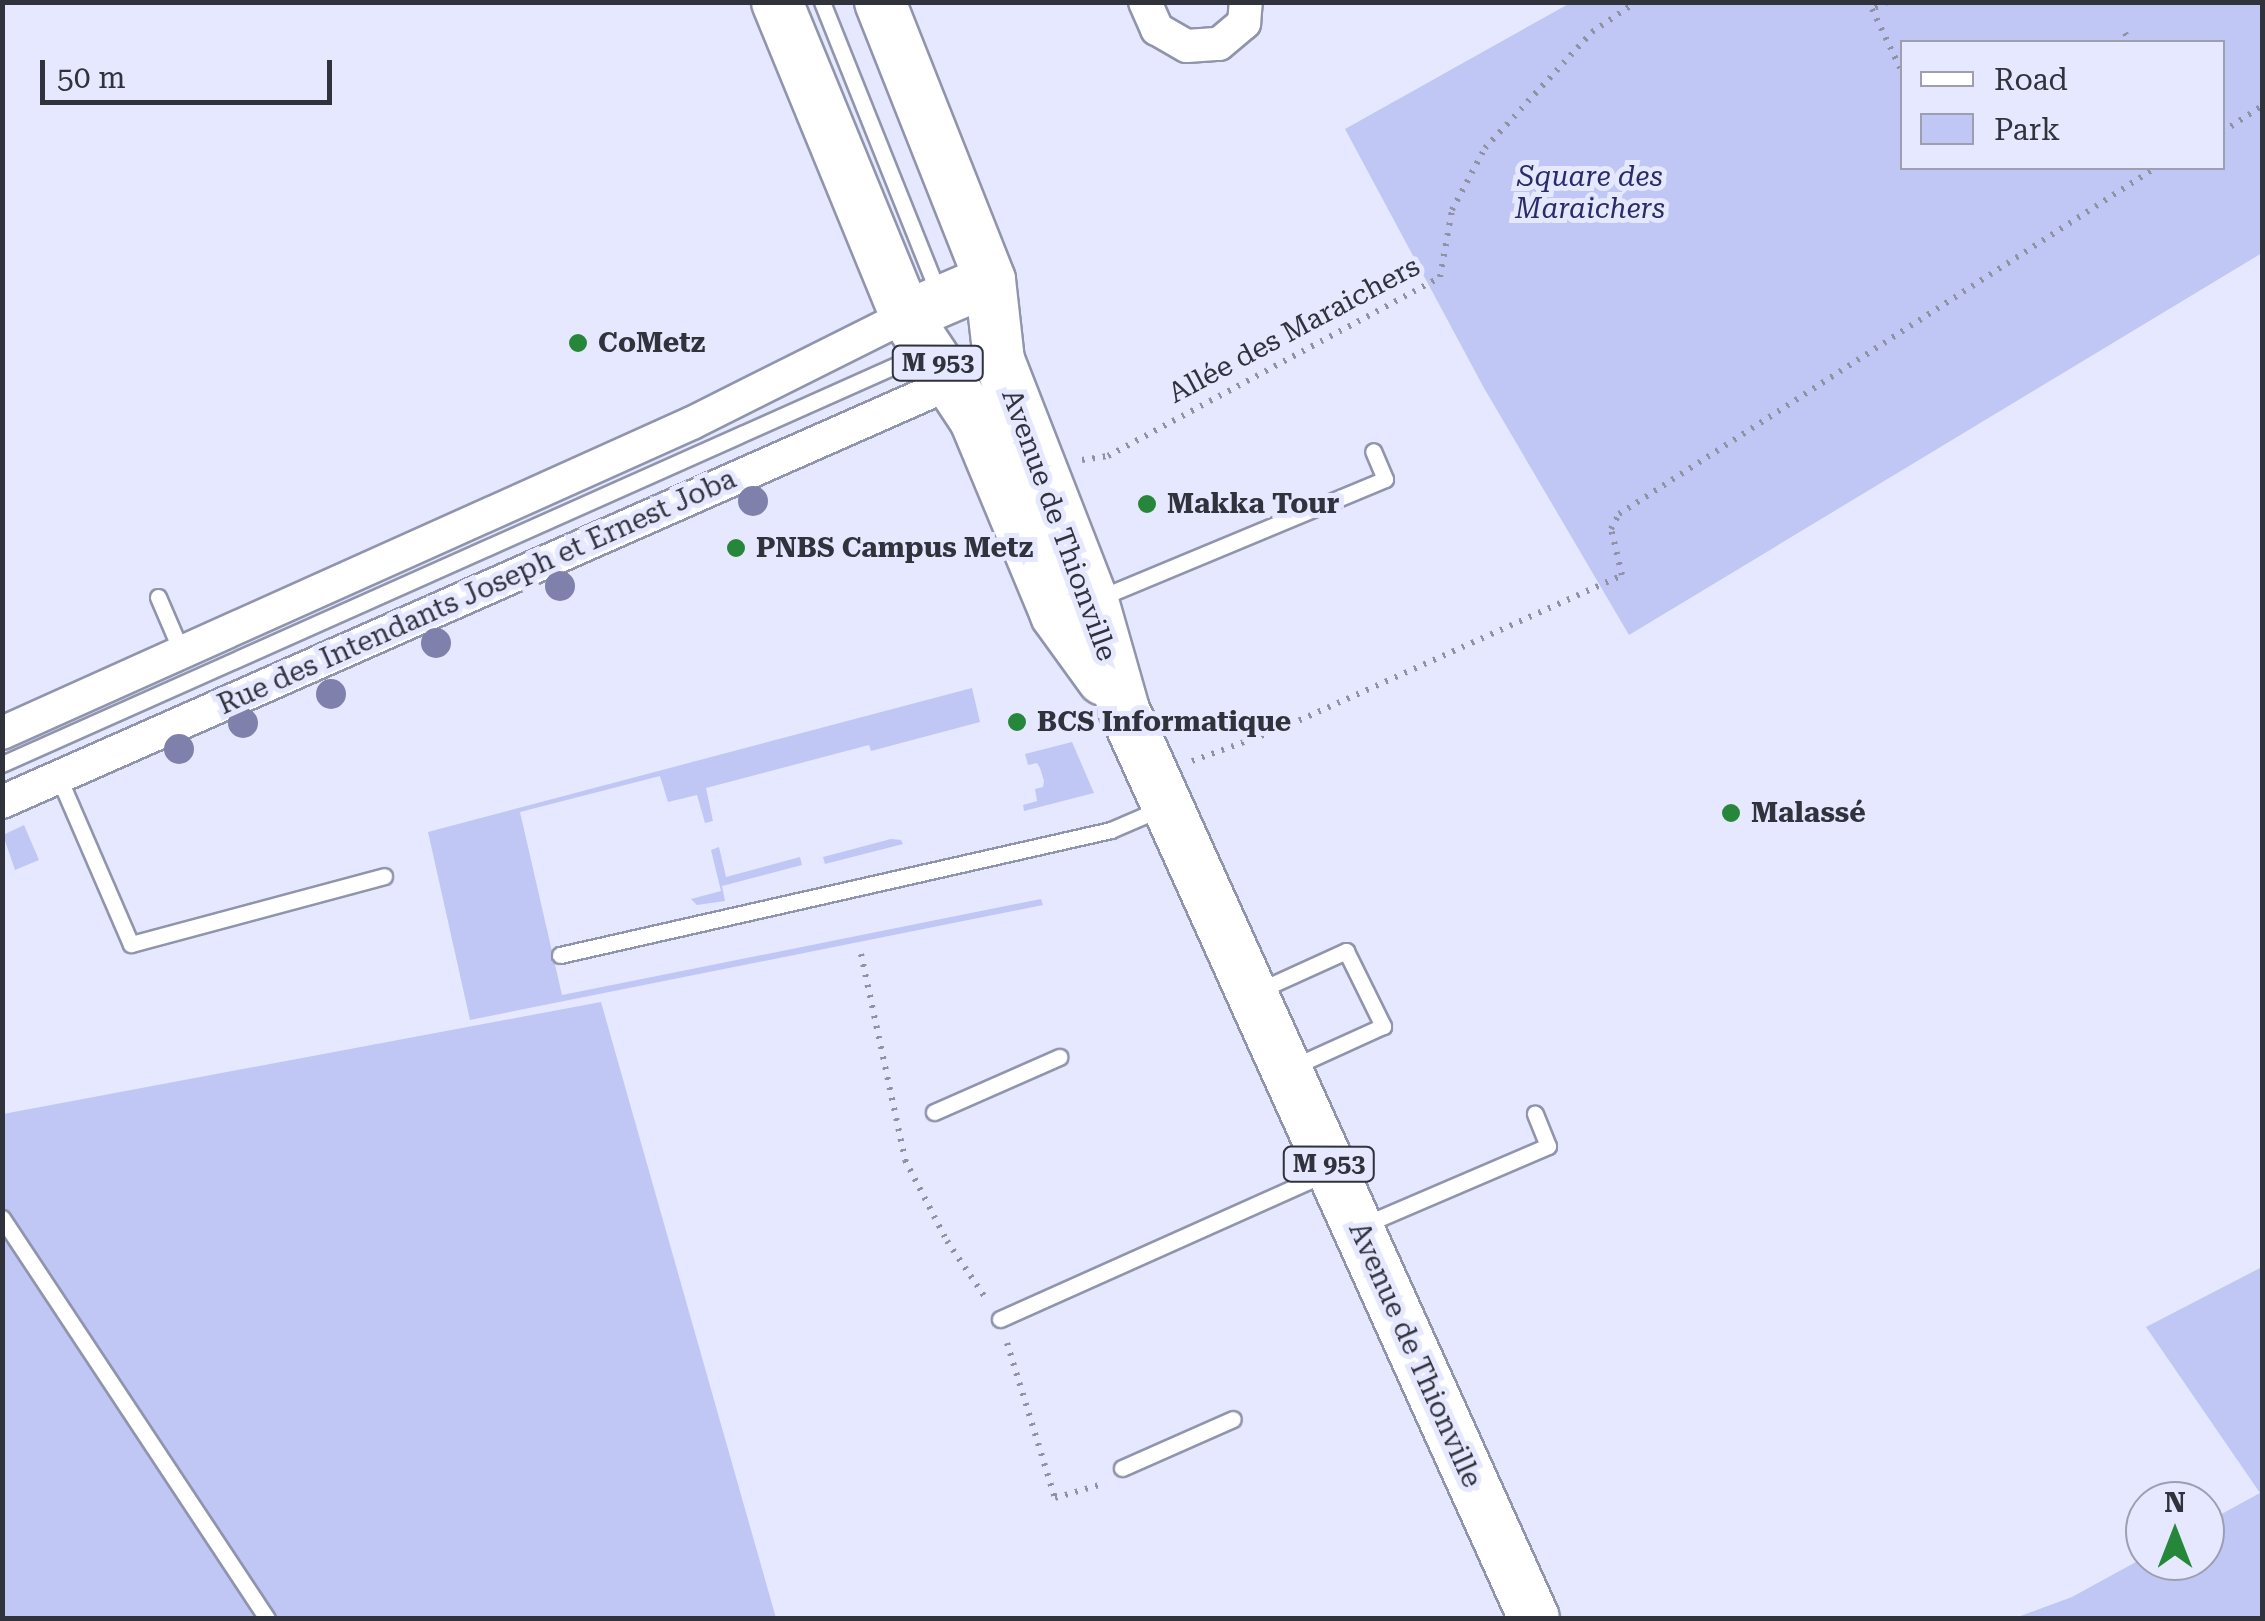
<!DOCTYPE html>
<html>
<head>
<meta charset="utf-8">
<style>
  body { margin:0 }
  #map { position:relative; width:2265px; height:1621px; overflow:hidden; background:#e5e8fe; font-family:"Roboto Serif",serif }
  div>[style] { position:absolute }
  .green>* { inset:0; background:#c0c7f5 }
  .path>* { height:6px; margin-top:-3px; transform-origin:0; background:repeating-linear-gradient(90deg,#8f92a2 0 2.5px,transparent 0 10.5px) }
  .roads { filter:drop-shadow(2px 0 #9094ac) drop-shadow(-2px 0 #9094ac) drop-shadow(0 2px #9094ac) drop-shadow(0 -2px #9094ac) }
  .lane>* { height:15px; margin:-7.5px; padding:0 7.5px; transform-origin:7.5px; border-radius:7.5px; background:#fff }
  .street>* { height:32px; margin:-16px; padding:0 16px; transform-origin:16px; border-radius:16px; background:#fff }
  .primary>* { height:50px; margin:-25px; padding:0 25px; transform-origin:25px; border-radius:25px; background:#fff }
  .trees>* { width:30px; height:30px; margin:-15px; border-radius:50%; background:#7f80ac }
  .dots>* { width:28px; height:28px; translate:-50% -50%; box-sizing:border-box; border:5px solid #e5e8fe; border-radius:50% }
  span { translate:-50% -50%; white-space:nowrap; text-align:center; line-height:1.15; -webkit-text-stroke:10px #e5e8fe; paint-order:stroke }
  .shield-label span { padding:2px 8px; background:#e5e8fe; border:2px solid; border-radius:8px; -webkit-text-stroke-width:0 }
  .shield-label { font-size:25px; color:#30323c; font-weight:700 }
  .park-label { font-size:28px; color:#2b2b69; font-style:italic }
  .street-label { font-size:28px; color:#30323c }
  .poi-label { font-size:28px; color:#30323c; font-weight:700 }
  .left { translate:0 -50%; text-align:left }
  .frame { position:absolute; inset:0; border:5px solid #30323c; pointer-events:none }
  .legend { position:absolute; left:1900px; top:40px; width:325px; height:130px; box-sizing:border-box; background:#e5e8fe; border:2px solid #9d9fb0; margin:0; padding:12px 18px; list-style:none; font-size:30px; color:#30323c }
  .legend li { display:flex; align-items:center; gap:20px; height:50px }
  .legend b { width:50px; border:2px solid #9d9fb0 }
  .north { position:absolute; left:2125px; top:1481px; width:100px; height:100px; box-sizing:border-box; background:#e5e8fe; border:2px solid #9d9fb0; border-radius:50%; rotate:0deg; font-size:28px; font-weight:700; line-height:40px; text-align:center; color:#30323c }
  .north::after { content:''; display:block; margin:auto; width:35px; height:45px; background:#26873a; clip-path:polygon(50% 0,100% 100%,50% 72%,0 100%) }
  .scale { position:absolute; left:40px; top:60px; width:292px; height:45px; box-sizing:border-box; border:5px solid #30323c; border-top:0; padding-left:12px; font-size:30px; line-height:35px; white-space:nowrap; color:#30323c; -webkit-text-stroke:8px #e5e8fe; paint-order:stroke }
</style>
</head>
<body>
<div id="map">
  <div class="green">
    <i style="clip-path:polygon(evenodd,1572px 2px,2262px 3px,2262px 253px,1629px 635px,1484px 388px,1345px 129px,1572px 2px,1902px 42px,2222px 42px,2222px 168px,1902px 168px,1902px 42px)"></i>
    <i style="clip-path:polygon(972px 688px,980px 722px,871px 751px,869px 745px,706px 788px,713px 821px,705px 823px,697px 795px,668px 802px,660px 776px,520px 812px,562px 995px,1041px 899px,1043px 905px,470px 1020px,428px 832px)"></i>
    <i style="clip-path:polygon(1072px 742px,1094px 793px,1024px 811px,1023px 805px,1037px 801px,1035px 789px,1043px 787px,1044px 781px,1040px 768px,1037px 763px,1028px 765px,1025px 754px)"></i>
    <i style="clip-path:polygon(24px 825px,39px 860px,15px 870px,3px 835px)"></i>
    <i style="clip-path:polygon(891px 839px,901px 840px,903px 844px,825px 864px,823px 857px)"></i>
    <i style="clip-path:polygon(719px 847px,726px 877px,800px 857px,802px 865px,722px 886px,725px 901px,697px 905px,691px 899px,721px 891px,711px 850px)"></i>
    <i style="clip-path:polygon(601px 1002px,776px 1618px,3px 1618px,3px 1114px)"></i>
    <i style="clip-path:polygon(2262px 1267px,2262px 1618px,2015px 1618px,2072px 1597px,2145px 1557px,2145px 1561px,2205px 1561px,2205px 1523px,2260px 1493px,2146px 1327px)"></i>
  </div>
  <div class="path">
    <i style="left:1887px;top:2px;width:17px;rotate:155deg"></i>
    <i style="left:1872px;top:9px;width:70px;rotate:64.5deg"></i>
    <i style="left:2125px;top:33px;width:10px;rotate:61deg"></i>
    <i style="left:2222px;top:132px;width:48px;rotate:-33deg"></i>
    <i style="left:1082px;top:460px;width:26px;rotate:-9deg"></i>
    <i style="left:1108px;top:456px;width:377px;rotate:-28.3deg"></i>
    <i style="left:1440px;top:277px;width:68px;rotate:-79.8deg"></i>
    <i style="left:1452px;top:210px;width:70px;rotate:-62deg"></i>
    <i style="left:1485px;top:148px;width:158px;rotate:-47.3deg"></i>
    <i style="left:1592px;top:32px;width:53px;rotate:-34.3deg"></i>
    <i style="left:1192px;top:761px;width:94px;rotate:-20deg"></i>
    <i style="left:1280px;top:729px;width:375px;rotate:-24.2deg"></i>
    <i style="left:1622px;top:575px;width:47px;rotate:-103.4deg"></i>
    <i style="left:1611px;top:529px;width:17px;rotate:-62deg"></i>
    <i style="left:1619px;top:514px;width:638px;rotate:-32.84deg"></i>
    <i style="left:861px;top:954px;width:211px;rotate:77.9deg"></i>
    <i style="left:905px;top:1160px;width:91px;rotate:62.6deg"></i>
    <i style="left:947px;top:1241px;width:71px;rotate:55.9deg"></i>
    <i style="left:1007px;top:1343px;width:162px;rotate:72.8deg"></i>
    <i style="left:1055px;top:1498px;width:49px;rotate:-16.6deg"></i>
  </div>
  <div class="roads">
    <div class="lane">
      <i style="left:822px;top:2px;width:315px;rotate:68.2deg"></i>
      <i style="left:158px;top:597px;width:61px;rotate:66.8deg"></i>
      <i style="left:1097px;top:599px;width:312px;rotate:-22.6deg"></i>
      <i style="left:1385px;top:479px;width:30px;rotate:-113deg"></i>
      <i style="left:2px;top:764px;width:1006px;rotate:-24.04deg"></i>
      <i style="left:59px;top:778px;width:181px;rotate:66.6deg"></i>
      <i style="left:131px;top:944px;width:262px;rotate:-15deg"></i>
      <i style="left:560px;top:955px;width:565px;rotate:-12.78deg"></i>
      <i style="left:1111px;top:830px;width:56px;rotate:-23.3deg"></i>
      <i style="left:1258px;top:991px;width:97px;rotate:-24.4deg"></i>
      <i style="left:1346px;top:951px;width:84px;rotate:63.7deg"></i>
      <i style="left:1383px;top:1026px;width:97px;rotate:155.6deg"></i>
      <i style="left:934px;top:1112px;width:137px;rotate:-23.7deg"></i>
      <i style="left:2px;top:1218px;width:480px;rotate:56.5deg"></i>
      <i style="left:1366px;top:1224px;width:198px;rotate:-23.2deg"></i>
      <i style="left:1548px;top:1146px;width:35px;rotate:-112deg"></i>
      <i style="left:1000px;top:1319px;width:359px;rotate:-24.1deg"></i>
      <i style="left:1122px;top:1468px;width:121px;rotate:-23.8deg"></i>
    </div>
    <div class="street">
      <i style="left:1145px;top:2px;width:30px;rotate:66deg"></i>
      <i style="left:1157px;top:29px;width:34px;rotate:30deg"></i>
      <i style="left:1187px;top:46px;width:32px;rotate:-4deg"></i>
      <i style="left:1219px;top:44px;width:33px;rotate:-40deg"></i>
      <i style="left:1244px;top:23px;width:21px;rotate:-85deg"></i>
      <i style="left:2px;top:733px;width:756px;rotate:-24.19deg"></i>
      <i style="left:692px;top:423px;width:239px;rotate:-26.6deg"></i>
      <i style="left:2px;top:802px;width:1037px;rotate:-23.82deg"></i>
    </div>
    <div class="primary">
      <i style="left:777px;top:2px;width:339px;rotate:67.7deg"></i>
      <i style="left:906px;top:316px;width:125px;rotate:56.4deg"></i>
      <i style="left:975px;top:420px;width:211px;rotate:67.4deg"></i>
      <i style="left:1056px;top:615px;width:80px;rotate:54.1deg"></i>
      <i style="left:880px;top:2px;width:299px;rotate:68.4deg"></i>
      <i style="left:990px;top:280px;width:81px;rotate:83.6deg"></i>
      <i style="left:999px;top:360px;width:259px;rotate:68.7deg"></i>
      <i style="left:1093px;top:601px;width:113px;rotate:74.1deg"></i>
      <i style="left:1124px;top:710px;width:996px;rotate:65.7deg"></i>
      <i style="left:906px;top:316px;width:91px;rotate:-23.2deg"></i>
    </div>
  </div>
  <div class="trees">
    <i style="left:753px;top:501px"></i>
    <i style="left:560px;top:586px"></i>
    <i style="left:436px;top:643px"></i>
    <i style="left:331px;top:694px"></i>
    <i style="left:243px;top:723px"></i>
    <i style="left:179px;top:749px"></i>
  </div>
  <div class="dots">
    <i style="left:578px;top:343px;background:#26873a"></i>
    <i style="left:1147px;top:504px;background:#26873a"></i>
    <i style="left:736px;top:548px;background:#26873a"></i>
    <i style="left:1017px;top:722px;background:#26873a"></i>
    <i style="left:1731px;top:813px;background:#26873a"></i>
  </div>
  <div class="shield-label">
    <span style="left:938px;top:363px">M 953</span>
    <span style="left:1329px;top:1164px">M 953</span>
  </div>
  <div class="park-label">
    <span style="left:1590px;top:193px">Square des<br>Maraichers</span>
  </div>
  <div class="street-label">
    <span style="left:1294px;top:330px;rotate:-28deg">Allée des Maraichers</span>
    <span style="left:1059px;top:525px;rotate:70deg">Avenue de Thionville</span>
    <span style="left:477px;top:592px;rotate:-24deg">Rue des Intendants Joseph et Ernest Joba</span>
    <span style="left:1415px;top:1355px;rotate:66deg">Avenue de Thionville</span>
  </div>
  <div class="poi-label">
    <span class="left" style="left:598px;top:343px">CoMetz</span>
    <span class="left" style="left:1167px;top:504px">Makka Tour</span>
    <span class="left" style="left:756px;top:548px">PNBS Campus Metz</span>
    <span class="left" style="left:1037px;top:722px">BCS Informatique</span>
    <span class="left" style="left:1751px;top:813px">Malassé</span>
  </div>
  <div class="frame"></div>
  <ul class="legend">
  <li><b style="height:12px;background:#fff"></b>Road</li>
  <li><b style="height:28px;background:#c0c7f5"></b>Park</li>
  </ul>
  <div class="north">N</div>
  <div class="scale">50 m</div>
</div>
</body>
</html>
